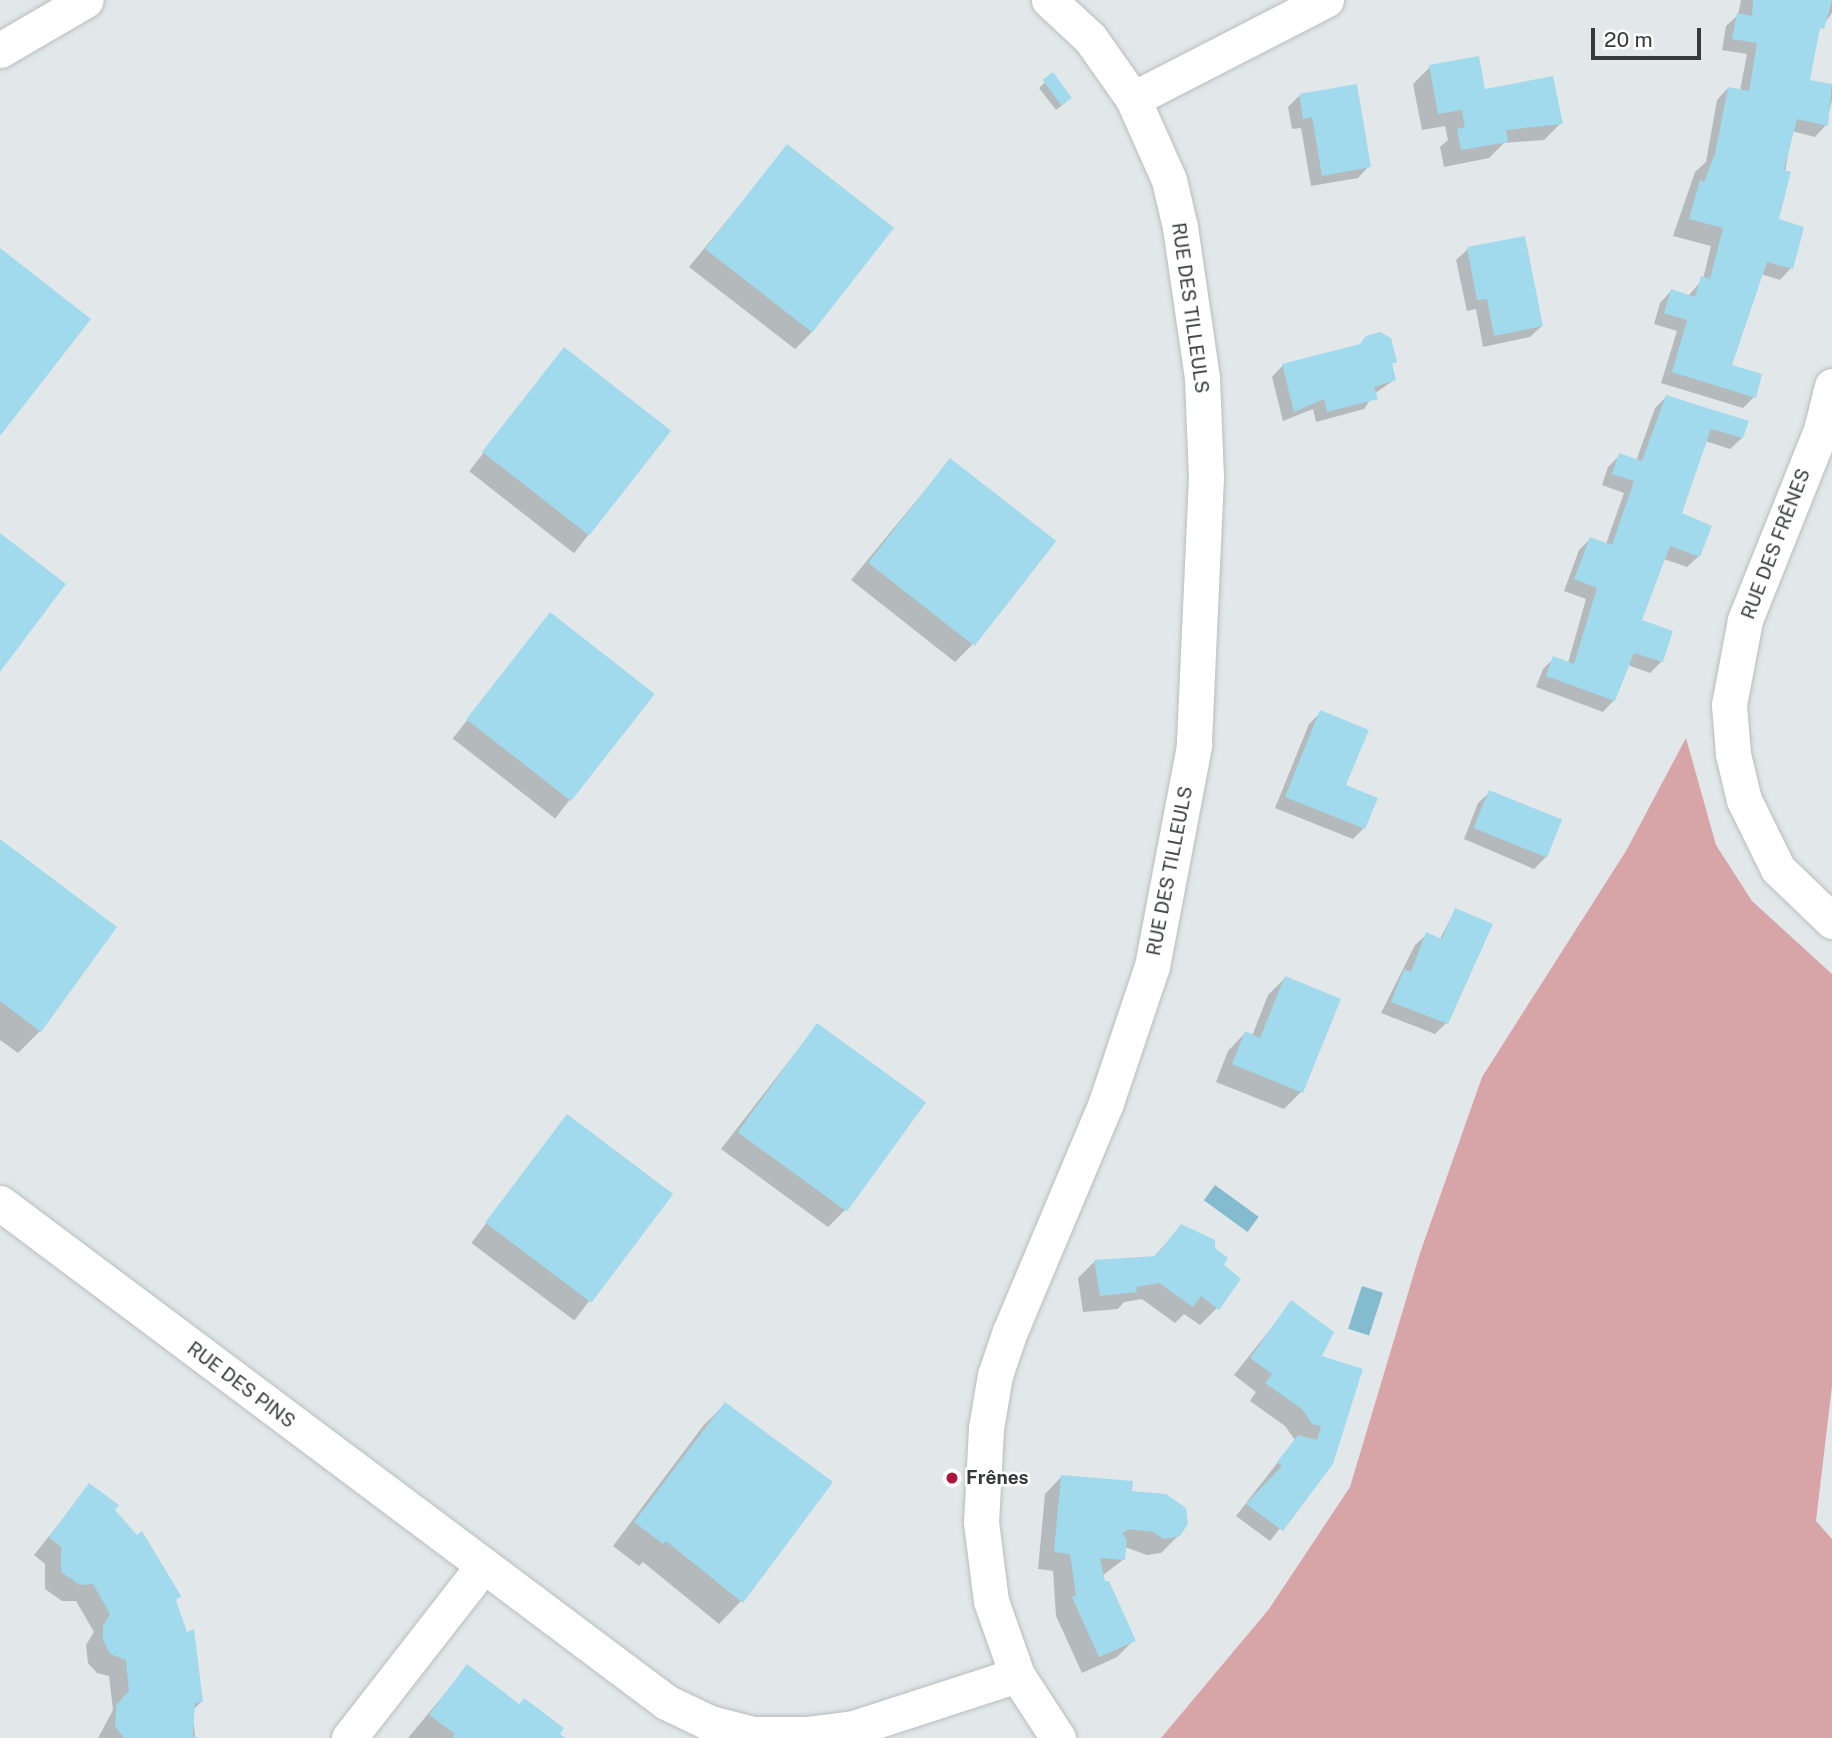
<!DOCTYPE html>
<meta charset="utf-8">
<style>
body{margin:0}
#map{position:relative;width:1832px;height:1738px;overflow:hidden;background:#e2e8ea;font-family:"Public Sans",sans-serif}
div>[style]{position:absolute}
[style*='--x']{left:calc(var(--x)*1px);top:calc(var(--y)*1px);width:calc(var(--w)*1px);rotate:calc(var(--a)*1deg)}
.green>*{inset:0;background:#d7a5a7}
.water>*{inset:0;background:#84bbce;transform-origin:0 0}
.shadow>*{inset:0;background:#0003;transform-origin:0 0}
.building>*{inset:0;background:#a2daed;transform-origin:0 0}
.roads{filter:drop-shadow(0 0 2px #b8bdbf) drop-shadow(0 0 2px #b8bdbf)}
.minor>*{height:35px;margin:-17.5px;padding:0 17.5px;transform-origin:17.5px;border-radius:17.5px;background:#fff}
.dots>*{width:19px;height:19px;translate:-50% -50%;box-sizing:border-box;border:4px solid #fff;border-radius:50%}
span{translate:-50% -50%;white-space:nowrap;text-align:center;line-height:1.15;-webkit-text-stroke:5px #fff;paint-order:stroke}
.street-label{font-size:19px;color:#37393a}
.poi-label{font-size:19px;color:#37393a;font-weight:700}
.left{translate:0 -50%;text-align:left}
.scale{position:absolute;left:1591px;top:28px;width:110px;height:32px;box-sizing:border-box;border:4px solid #37393a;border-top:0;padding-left:9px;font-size:21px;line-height:24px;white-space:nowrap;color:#37393a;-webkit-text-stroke:5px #fff;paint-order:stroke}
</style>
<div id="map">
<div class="green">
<i style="clip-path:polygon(1686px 738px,1716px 845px,1752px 901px,1832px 974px,1832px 1386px,1816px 1521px,1832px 1539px,1832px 1738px,1161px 1738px,1269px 1609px,1350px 1487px,1420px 1253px,1482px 1077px,1626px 851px)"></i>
</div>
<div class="water">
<i style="left:1215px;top:1185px;width:54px;height:19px;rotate:36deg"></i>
<i style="left:1362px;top:1286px;width:22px;height:45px;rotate:18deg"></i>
</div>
<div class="shadow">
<i style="clip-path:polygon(1741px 0,1832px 0,1832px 13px,1817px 33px,1808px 81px,1832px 86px,1832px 100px,1826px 125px,1815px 137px,1792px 131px,1777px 221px,1791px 268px,1780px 280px,1761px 274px,1730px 367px,1754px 397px,1743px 408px,1661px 383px,1677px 331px,1654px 324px,1660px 303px,1671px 291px,1688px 296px,1703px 279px,1711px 246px,1673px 236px,1695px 172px,1706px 162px,1717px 100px,1728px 88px,1740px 91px,1747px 54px,1722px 50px,1726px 26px,1738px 15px)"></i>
<i style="clip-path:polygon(1430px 67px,1484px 91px,1561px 123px,1544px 140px,1504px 143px,1489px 158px,1444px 167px,1440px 147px,1448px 140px,1445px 126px,1422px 130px,1413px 84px)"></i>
<i style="clip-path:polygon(1053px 75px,1065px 103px,1056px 110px,1039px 88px)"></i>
<i style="clip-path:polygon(1299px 96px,1369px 166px,1358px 178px,1311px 186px,1301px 128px,1292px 129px,1288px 107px)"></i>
<i style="clip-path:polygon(787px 147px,812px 332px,795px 349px,689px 267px)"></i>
<i style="clip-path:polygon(1468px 249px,1542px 326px,1530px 337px,1483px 347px,1476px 309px,1467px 311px,1456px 260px)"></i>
<i style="clip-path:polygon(1389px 339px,1394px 380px,1374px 394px,1364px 409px,1316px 422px,1313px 409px,1283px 421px,1272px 377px,1283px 365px)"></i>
<i style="left:564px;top:350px;width:133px;height:154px;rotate:38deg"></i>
<i style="clip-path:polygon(1666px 397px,1742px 438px,1730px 449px,1705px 441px,1680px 514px,1699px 556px,1687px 567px,1664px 559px,1640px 621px,1671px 632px,1661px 662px,1650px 673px,1628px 665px,1614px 700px,1603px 712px,1536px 687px,1543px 669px,1554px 658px,1568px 663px,1586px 599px,1564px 591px,1579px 550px,1590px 539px,1606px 544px,1624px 493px,1602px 485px,1608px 467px,1620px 455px,1636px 461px,1655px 408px)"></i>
<i style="clip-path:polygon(950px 460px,972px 645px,955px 662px,851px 580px)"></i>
<i style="left:550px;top:614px;width:130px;height:158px;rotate:38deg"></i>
<i style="clip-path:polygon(1321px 712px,1344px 786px,1364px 828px,1353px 839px,1275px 808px,1309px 724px)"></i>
<i style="clip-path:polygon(1490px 792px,1546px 857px,1534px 869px,1464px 839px,1478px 803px)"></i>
<i style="clip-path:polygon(0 842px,40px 1031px,18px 1053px,0 1040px)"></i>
<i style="clip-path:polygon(1455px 910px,1446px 1023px,1435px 1034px,1381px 1013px,1415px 945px,1427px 934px,1440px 939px)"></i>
<i style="clip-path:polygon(1285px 978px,1301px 1092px,1284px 1109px,1216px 1082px,1228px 1051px,1245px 1033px,1252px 1036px,1268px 995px)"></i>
<i style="clip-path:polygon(817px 1025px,845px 1210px,828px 1227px,721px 1149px)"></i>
<i style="left:567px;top:1116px;width:129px;height:159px;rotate:37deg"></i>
<i style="clip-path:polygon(1181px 1226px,1213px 1249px,1222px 1266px,1217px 1308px,1200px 1325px,1184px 1314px,1175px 1323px,1142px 1299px,1124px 1302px,1118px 1309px,1083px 1312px,1078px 1278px,1095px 1261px,1153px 1258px)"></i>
<i style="clip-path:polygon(1291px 1303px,1319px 1357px,1331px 1463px,1270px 1541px,1236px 1516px,1295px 1440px,1285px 1426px,1250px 1401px,1256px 1392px,1234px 1375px)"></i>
<i style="clip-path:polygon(725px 1404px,741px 1601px,719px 1624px,643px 1562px,639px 1566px,613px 1546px,703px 1426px)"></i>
<i style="clip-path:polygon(1062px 1476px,1130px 1492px,1179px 1535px,1161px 1553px,1147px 1555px,1125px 1547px,1124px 1559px,1102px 1576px,1134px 1640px,1117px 1657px,1082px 1673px,1056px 1616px,1053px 1571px,1038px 1569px,1045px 1494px)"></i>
<i style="clip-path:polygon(90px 1485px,113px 1510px,174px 1601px,201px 1702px,193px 1710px,195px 1738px,98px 1738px,113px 1710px,109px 1676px,97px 1673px,88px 1663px,86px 1645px,94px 1632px,76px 1601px,62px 1601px,45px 1589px,45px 1564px,34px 1555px)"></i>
<i style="clip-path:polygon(467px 1667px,557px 1735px,562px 1738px,408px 1738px)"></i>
</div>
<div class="building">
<i style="clip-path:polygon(1753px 0,1832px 0,1824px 29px,1820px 28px,1810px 80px,1832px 84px,1828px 126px,1797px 119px,1784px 170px,1791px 172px,1779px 219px,1804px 227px,1800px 243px,1793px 269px,1767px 262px,1732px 365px,1762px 374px,1756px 398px,1672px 372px,1687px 320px,1664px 313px,1671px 289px,1695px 297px,1701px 276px,1710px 279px,1723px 228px,1689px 219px,1700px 180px,1704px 182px,1715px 154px,1728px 87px,1749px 91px,1757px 43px,1732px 39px,1737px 13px,1752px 16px)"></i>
<i style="clip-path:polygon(1479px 56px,1485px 89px,1553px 76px,1563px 124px,1506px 130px,1508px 142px,1461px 150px,1457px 129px,1465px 127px,1462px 110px,1438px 114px,1429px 65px)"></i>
<i style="left:1053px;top:72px;width:32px;height:13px;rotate:54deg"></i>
<i style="clip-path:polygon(1357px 84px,1371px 167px,1322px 176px,1312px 117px,1303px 119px,1299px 94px)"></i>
<i style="left:787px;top:144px;width:136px;height:133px;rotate:38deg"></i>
<i style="clip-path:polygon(1525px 236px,1543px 326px,1494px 336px,1487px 299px,1477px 300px,1467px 247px)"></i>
<i style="clip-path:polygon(0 248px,91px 319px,0 436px)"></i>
<i style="clip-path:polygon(1380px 332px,1391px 338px,1397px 362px,1392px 364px,1396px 380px,1374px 387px,1378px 399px,1327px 412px,1324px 399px,1294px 412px,1282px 364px,1360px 344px,1366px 336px)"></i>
<i style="left:564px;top:347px;width:136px;height:133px;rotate:38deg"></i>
<i style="clip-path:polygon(1666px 395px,1749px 421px,1743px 438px,1711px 429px,1682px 513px,1712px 526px,1700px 557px,1670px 546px,1642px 620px,1673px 631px,1663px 662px,1634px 653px,1615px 701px,1546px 676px,1553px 656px,1574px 664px,1597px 588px,1574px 579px,1590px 537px,1612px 545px,1634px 481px,1612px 474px,1619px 453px,1642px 461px)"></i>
<i style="left:950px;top:458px;width:135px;height:133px;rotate:38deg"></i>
<i style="clip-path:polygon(0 533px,66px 584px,0 672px)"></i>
<i style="left:550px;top:612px;width:133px;height:136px;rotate:38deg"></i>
<i style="clip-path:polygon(1320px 710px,1369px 730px,1346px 785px,1378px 798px,1365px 829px,1285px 797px)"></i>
<i style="left:1489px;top:790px;width:79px;height:41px;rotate:22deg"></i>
<i style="clip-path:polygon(0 839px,117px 927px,41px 1032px,0 1001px)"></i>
<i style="clip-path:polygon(1455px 908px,1493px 924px,1448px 1024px,1391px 1002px,1404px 969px,1411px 972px,1426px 932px,1442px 939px)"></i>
<i style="clip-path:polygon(1285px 976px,1341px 999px,1303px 1093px,1232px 1064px,1245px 1031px,1260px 1038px)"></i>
<i style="left:817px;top:1023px;width:135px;height:135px;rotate:36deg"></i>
<i style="left:567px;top:1114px;width:133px;height:136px;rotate:37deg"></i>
<i style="clip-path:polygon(1181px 1224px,1215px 1240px,1215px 1248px,1228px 1258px,1224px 1265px,1241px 1279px,1219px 1310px,1201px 1296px,1193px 1307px,1159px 1283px,1136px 1287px,1137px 1292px,1100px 1296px,1094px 1260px,1156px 1256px)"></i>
<i style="clip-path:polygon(1291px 1300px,1334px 1332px,1322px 1356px,1363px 1369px,1333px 1464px,1283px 1531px,1246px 1504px,1282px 1466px,1277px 1462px,1298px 1435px,1317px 1440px,1321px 1426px,1312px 1424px,1302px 1409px,1265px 1383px,1272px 1374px,1250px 1358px)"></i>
<i style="clip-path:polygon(725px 1402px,833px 1482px,743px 1603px,666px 1541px,663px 1544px,634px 1522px)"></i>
<i style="clip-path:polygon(1061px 1475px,1133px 1481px,1132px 1491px,1166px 1494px,1186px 1508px,1188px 1524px,1180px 1536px,1164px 1539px,1153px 1532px,1129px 1529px,1122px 1533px,1127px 1540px,1125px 1560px,1100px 1558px,1105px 1581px,1109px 1581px,1136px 1641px,1099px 1657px,1072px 1597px,1076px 1595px,1070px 1554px,1054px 1552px)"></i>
<i style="clip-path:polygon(89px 1483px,119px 1505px,115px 1510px,137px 1535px,142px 1531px,181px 1596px,176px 1600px,187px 1632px,194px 1629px,203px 1702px,195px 1703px,193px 1736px,199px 1738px,124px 1738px,115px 1726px,116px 1705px,129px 1691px,126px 1660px,110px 1654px,103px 1640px,103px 1626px,110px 1614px,93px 1584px,80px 1585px,61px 1572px,61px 1547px,49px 1537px)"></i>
<i style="clip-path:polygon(467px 1664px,519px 1704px,524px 1698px,564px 1728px,560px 1734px,565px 1738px,452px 1738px,455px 1734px,429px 1715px)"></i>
</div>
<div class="roads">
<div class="minor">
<i style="--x:1049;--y:0;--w:56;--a:42.8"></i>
<i style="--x:1090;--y:38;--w:75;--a:54.8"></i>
<i style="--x:1133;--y:99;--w:89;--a:66"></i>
<i style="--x:1169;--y:180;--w:48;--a:76.8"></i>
<i style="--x:1180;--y:227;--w:153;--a:81.7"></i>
<i style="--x:1202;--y:378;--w:99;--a:87.7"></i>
<i style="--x:1206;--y:477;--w:269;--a:92.6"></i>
<i style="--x:1194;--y:746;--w:224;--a:100.8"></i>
<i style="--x:1152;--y:966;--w:145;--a:108.6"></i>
<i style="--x:1106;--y:1103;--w:247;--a:112.8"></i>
<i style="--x:1010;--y:1331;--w:46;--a:108.8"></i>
<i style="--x:995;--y:1375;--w:54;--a:99.6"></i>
<i style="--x:986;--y:1428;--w:94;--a:93"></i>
<i style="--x:981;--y:1522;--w:80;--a:82.8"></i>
<i style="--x:991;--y:1601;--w:78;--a:70.6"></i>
<i style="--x:1017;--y:1675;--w:75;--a:56.9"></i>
<i style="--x:0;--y:50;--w:99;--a:-30.2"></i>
<i style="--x:1133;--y:99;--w:217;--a:-27.2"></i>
<i style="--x:1832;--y:386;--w:45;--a:104"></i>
<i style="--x:1821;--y:430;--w:205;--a:111.8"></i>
<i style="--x:1745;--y:620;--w:86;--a:100.7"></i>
<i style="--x:1729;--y:705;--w:49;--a:85.3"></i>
<i style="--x:1733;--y:754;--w:47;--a:76.6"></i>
<i style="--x:1744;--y:800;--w:77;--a:63.8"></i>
<i style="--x:1778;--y:869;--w:75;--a:43.9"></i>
<i style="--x:0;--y:1203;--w:832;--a:36.84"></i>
<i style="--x:666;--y:1702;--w:49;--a:25.5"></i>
<i style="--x:710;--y:1723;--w:44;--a:14.3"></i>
<i style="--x:753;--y:1734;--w:53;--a:0"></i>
<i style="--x:806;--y:1734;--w:48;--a:-7.1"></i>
<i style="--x:854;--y:1728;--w:171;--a:-18"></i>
<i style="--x:349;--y:1738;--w:217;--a:-52.1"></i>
</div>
</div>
<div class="dots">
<i style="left:952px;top:1478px;background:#ab153a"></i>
</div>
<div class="street-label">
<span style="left:1190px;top:308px;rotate:82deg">RUE DES TILLEULS</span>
<span style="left:1776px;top:544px;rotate:-69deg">RUE DES FRÊNES</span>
<span style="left:1170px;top:871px;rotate:-79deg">RUE DES TILLEULS</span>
<span style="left:241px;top:1385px;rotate:37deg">RUE DES PINS</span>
</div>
<div class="poi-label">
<span class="left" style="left:966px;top:1478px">Frênes</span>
</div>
<div class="scale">20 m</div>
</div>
